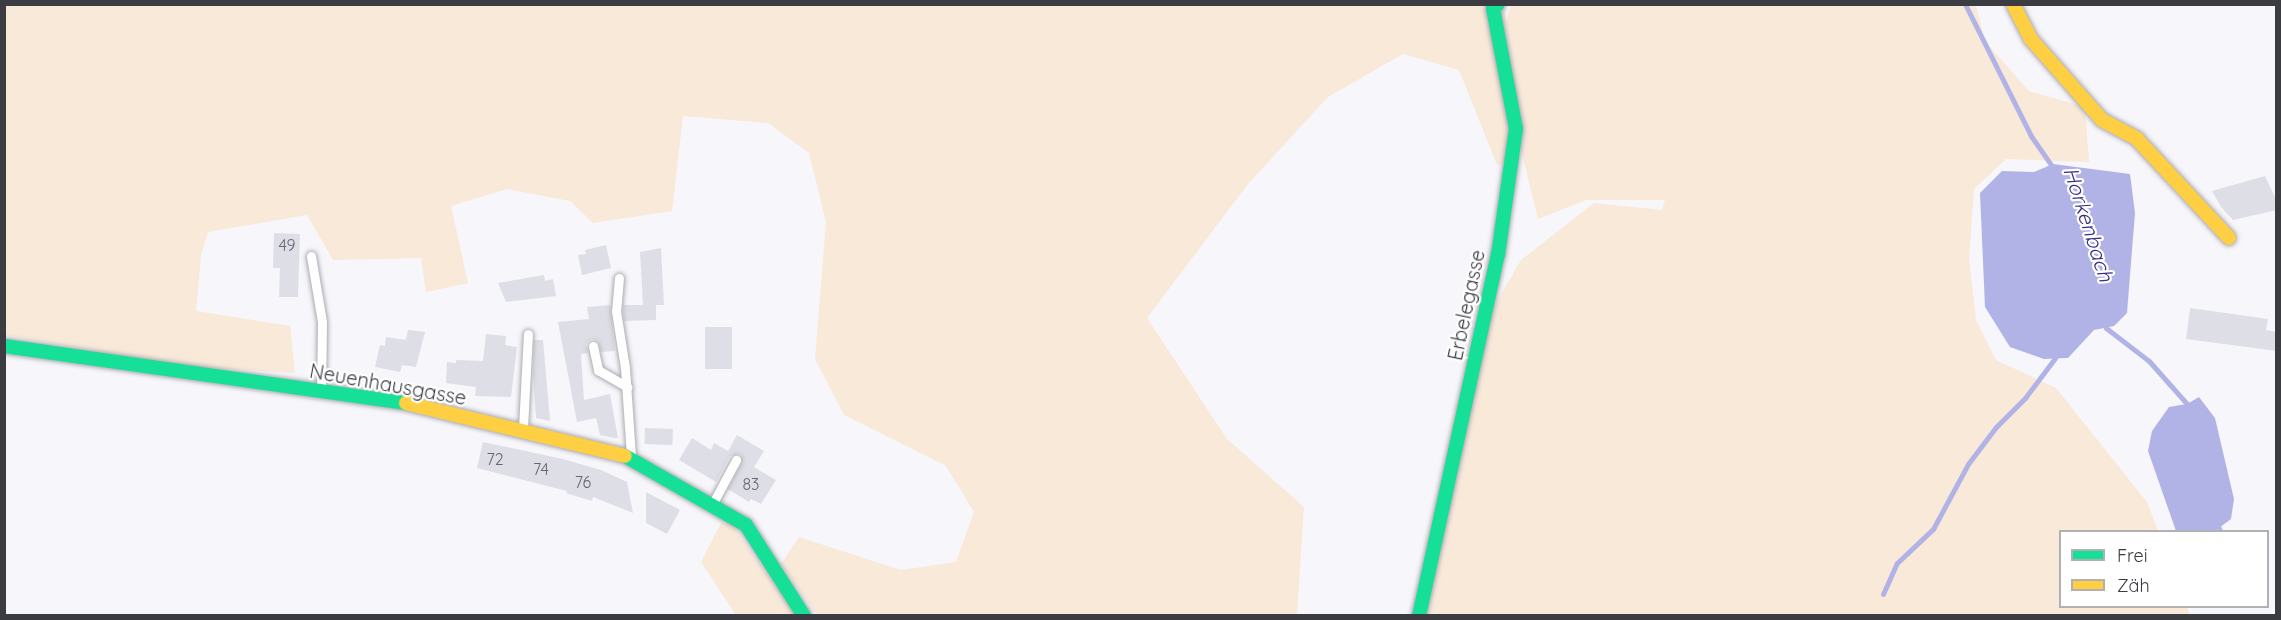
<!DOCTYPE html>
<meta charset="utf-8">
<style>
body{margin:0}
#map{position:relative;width:2281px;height:620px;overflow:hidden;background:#f6f6fb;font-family:Quicksand,sans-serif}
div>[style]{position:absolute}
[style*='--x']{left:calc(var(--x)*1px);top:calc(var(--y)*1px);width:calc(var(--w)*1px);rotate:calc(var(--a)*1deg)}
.green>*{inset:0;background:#f9e9d9}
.water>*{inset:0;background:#b1b3e7}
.stream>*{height:5px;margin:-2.5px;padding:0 2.5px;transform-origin:2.5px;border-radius:2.5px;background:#b1b3e7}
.building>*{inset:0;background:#dedee6;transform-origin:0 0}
.roads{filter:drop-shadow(0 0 2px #ababb0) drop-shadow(0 0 2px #ababb0)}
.lane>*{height:9px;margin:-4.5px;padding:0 4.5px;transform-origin:4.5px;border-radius:4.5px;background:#fefefe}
.fast>*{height:14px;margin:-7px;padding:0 7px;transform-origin:7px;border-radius:7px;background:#16e098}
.slow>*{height:14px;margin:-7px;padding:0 7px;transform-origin:7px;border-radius:7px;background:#ffcf43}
span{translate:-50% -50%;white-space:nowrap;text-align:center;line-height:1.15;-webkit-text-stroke:4.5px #fff;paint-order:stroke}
.number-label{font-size:16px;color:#66676e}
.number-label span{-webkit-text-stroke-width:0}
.street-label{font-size:20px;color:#3b3c42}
.water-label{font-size:21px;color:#382f84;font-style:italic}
.frame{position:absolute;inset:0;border:6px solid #3b3c42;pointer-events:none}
.legend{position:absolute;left:2059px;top:530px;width:210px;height:78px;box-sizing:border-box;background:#fff;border:2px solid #b1b1b3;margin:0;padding:8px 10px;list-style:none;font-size:18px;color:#3b3c42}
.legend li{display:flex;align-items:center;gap:12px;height:30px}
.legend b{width:30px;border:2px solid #b1b1b3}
</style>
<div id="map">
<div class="green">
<i style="clip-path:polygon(5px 5px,1505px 5px,1510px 162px,1497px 165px,1459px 70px,1403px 54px,1328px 97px,1248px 184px,1147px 318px,1227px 439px,1304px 507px,1297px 615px,817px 615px,781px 564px,799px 537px,901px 570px,956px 562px,974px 512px,946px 466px,844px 415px,815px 359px,826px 222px,809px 153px,768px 123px,683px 116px,672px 211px,593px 223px,570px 201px,507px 189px,451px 206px,468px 283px,426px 292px,421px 258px,333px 260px,307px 215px,208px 232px,201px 256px,196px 311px,290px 326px,295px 373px,181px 366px,5px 335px)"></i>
<i style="clip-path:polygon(1511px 5px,1976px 5px,1985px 41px,2029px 91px,2085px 107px,2089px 162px,2006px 159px,1974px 189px,1969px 258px,1976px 320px,1996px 360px,2056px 388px,2147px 502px,2158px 531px,2060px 532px,2060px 606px,2187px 607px,2190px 615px,1425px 616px,1493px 308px,1521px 260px,1594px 203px,1662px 210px,1665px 200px,1586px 200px,1538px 219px,1521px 150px,1504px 27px)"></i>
<i style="clip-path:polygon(721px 523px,732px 524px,796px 615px,736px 615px,701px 562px)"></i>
</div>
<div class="water">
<i style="clip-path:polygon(2053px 164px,2130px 174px,2135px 213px,2127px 313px,2114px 326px,2094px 330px,2068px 358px,2044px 359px,2010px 347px,1985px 307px,1980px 193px,2002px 171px,2034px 172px)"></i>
<i style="clip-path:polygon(2199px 397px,2215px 418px,2234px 499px,2231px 519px,2215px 531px,2176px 531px,2148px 451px,2152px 431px,2169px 407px,2187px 404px)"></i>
</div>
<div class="stream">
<i style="--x:1965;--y:4;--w:148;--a:63.4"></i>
<i style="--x:2031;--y:136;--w:40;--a:55.1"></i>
<i style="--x:2104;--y:323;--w:5;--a:68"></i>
<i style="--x:2106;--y:328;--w:54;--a:37.5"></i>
<i style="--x:2149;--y:361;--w:57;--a:48.5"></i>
<i style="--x:2219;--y:528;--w:4;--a:76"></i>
<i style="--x:1883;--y:594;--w:34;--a:-66"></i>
<i style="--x:1897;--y:563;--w:50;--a:-43.4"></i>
<i style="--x:1933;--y:529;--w:74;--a:-61.7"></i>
<i style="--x:1968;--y:464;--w:46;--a:-52.9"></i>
<i style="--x:1996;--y:427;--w:41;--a:-45"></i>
<i style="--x:2025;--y:398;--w:50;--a:-53.1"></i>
</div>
<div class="building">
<i style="clip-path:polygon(2265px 176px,2277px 202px,2277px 210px,2233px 220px,2221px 207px,2212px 191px)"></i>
<i style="clip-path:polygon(274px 233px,300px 234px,298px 297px,279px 297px,280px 268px,273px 268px)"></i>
<i style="clip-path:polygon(606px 245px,611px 268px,582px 275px,578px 255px,586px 254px,585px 250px)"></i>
<i style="clip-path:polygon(661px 248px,664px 305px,656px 305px,656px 320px,624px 321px,623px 305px,643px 305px,640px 252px)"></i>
<i style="clip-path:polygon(544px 275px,545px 281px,553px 279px,556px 296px,506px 302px,498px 283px)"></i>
<i style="clip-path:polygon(610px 305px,615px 351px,601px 352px,598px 342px,592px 339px,586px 344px,588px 353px,581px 354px,584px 400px,610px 394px,618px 438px,615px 438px,600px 435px,596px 418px,577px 422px,558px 322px,589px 319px,587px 307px)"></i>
<i style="clip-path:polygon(2190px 308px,2268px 319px,2266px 330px,2277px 332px,2277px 351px,2186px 339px)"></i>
<i style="left:705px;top:327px;width:27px;height:42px"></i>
<i style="clip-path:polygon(408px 330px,425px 332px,416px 367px,402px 365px,400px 372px,375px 367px,380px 345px,385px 346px,386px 337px,406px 340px)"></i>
<i style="clip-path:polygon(486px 334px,506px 336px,505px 345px,517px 347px,511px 397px,475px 396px,476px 387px,446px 383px,447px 362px,456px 363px,456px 360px,483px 361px)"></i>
<i style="clip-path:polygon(534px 340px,543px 340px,550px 421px,536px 418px,533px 375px)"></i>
<i style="left:645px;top:428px;width:28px;height:16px;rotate:2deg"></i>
<i style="clip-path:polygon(737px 435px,764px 451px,754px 467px,776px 480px,761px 504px,751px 499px,749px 502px,728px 489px,742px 463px,740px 454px,730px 456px,716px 482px,679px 460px,692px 438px,711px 450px,714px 443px,728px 451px)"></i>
<i style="clip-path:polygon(483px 442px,563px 459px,601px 470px,627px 482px,633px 513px,593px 497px,592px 501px,566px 493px,567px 491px,477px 468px)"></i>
<i style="clip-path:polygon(646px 492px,680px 510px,667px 534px,646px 523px)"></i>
</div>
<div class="roads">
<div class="lane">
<i style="--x:311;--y:256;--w:67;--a:80.5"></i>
<i style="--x:322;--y:322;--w:68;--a:90.8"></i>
<i style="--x:619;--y:278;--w:33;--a:95"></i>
<i style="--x:616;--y:311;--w:58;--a:81"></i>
<i style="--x:625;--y:368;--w:87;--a:86.1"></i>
<i style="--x:593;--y:346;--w:25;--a:78"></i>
<i style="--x:598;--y:370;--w:34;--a:30"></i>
<i style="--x:523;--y:428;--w:94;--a:-87"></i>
<i style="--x:713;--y:503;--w:49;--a:-61.9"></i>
</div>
<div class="fast">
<i style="--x:4;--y:346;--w:406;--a:8.1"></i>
<i style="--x:625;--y:456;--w:139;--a:29.7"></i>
<i style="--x:746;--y:525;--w:108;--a:57.5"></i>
<i style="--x:1419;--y:616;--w:370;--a:-77.7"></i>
<i style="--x:1498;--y:255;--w:127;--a:-81.9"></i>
<i style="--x:1516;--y:129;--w:123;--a:-100.8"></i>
<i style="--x:1493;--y:8;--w:6;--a:-39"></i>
</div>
<div class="slow">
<i style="--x:2013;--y:4;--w:38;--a:63"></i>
<i style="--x:2030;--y:38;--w:109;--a:48.7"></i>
<i style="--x:2102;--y:120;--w:40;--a:28"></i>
<i style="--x:2137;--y:139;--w:135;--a:47.1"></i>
<i style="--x:406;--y:403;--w:225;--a:13.6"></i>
</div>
</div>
<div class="number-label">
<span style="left:287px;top:245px">49</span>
<span style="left:495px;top:459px">72</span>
<span style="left:541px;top:469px">74</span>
<span style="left:583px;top:482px">76</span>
<span style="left:751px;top:484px">83</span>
</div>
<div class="street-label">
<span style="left:1466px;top:305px;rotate:-78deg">Erbelegasse</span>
<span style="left:388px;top:384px;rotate:10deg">Neuenhausgasse</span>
</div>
<div class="water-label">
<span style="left:2089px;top:224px;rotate:72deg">Horkenbach</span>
</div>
<div class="frame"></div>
<ul class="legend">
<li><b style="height:8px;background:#16e098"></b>Frei</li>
<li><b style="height:8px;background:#ffcf43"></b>Zäh</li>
</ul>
</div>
